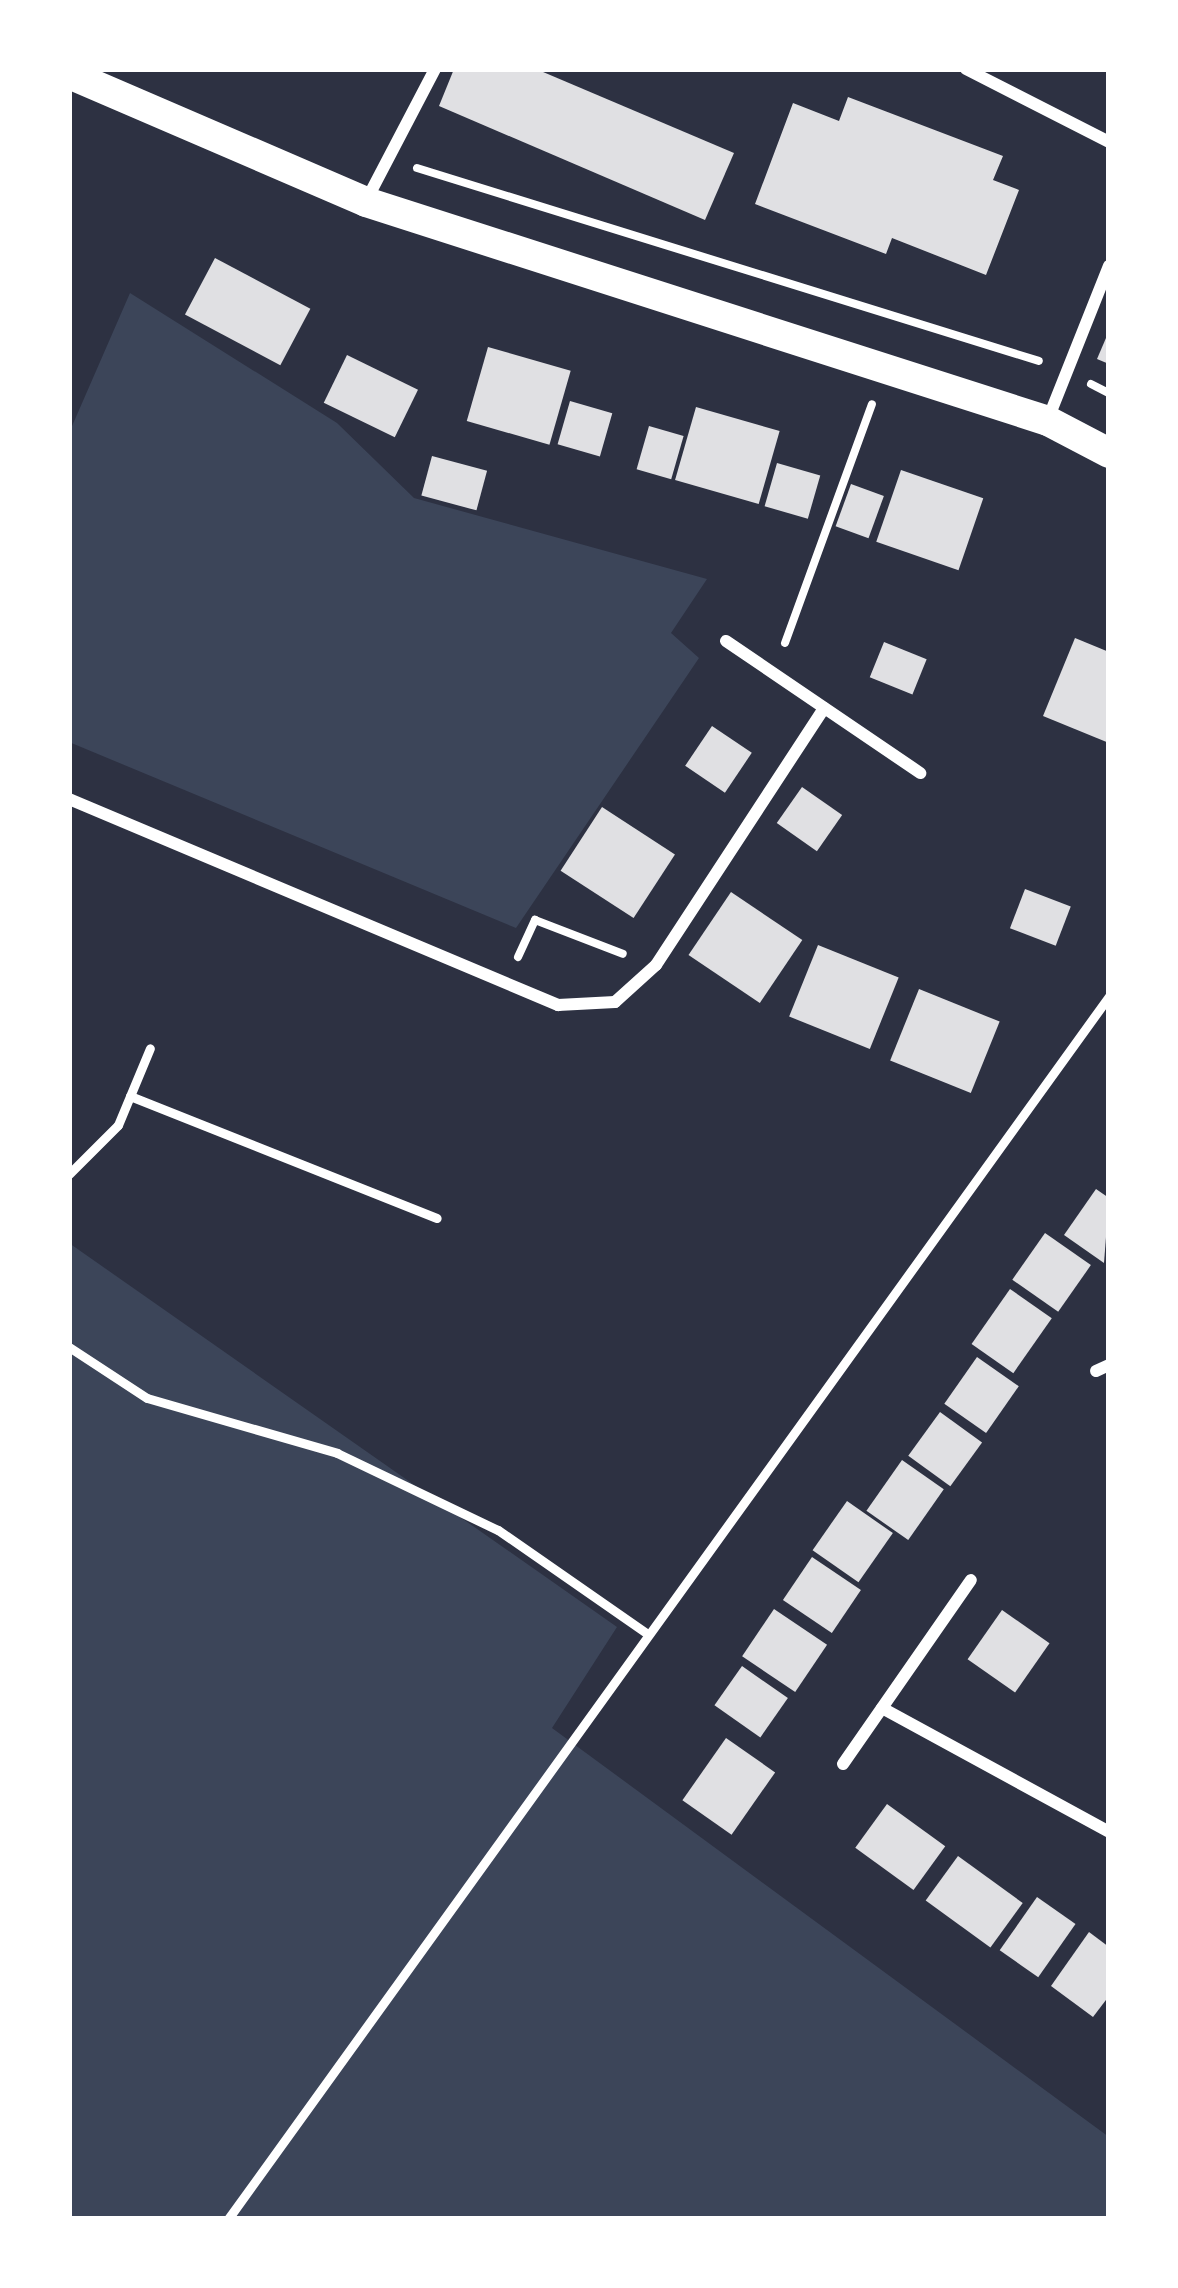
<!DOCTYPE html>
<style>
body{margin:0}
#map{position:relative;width:1178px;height:2288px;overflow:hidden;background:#2d3142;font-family:"Fira Sans Condensed",sans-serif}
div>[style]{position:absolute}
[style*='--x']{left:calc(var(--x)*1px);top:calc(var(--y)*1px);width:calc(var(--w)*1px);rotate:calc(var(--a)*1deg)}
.green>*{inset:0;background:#3c4559}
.building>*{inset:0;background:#e0e0e3;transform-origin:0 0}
.path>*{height:8px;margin:-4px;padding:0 4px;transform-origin:4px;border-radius:4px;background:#fff}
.service>*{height:9px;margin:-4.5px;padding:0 4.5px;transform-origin:4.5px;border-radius:4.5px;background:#fff}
.minor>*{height:12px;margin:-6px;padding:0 6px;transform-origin:6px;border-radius:6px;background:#fff}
.primary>*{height:30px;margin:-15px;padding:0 15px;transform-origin:15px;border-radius:15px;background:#fff}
span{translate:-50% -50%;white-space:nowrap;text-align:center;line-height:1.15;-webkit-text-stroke:9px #fff;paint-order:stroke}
.frame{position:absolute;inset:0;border:72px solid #fff;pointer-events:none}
</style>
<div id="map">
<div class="green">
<i style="clip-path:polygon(130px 293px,337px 423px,414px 498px,707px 579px,671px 633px,699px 658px,516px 928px,69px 742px,69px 433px)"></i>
<i style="clip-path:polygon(69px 1243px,617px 1627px,552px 1728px,1109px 2137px,1109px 2219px,69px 2219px)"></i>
</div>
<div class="building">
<i style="clip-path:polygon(454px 69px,536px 69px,734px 153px,705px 220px,439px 106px)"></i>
<i style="clip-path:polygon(848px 97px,1003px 156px,993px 180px,1019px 190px,986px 275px,892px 238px,886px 254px,755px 204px,793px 103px,839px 121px)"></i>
<i style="left:215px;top:258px;width:108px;height:64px;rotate:28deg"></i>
<i style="clip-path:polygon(1109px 331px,1109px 364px,1097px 359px)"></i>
<i style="left:488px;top:347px;width:86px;height:77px;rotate:16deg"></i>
<i style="left:347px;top:355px;width:79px;height:53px;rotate:26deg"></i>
<i style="left:570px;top:401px;width:44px;height:45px;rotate:16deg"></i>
<i style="left:696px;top:407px;width:87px;height:76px;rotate:16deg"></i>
<i style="left:649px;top:426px;width:36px;height:45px;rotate:16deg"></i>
<i style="left:432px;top:456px;width:57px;height:41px;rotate:15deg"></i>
<i style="left:777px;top:463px;width:45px;height:45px;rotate:16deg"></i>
<i style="left:901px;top:470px;width:87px;height:76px;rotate:19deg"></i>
<i style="left:851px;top:484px;width:35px;height:45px;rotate:20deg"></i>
<i style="clip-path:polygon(1075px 638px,1109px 652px,1109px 743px,1043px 716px)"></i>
<i style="left:884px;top:642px;width:46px;height:38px;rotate:22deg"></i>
<i style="left:712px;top:726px;width:48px;height:48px;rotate:34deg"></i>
<i style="left:802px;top:787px;width:49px;height:44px;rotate:35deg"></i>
<i style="left:602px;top:807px;width:87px;height:76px;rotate:33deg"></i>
<i style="left:1025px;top:889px;width:49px;height:42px;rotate:21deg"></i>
<i style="left:731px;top:892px;width:86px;height:76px;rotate:34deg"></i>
<i style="left:818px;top:945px;width:87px;height:77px;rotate:22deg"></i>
<i style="left:919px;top:989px;width:87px;height:77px;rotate:22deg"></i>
<i style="clip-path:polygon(1096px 1189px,1109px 1198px,1104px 1263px,1064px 1235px)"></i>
<i style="left:1045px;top:1233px;width:56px;height:57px;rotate:35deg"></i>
<i style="left:1010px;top:1289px;width:51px;height:67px;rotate:35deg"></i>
<i style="left:977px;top:1357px;width:51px;height:57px;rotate:35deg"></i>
<i style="left:940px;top:1412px;width:52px;height:54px;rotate:36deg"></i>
<i style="left:902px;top:1460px;width:51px;height:62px;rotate:35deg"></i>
<i style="left:847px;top:1501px;width:56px;height:60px;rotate:35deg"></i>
<i style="left:812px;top:1557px;width:59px;height:52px;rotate:34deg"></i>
<i style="left:774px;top:1609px;width:64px;height:57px;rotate:34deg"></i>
<i style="left:1002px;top:1610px;width:58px;height:60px;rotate:35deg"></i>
<i style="left:742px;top:1666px;width:56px;height:48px;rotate:35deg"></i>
<i style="left:726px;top:1738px;width:60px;height:76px;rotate:35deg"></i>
<i style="left:887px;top:1804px;width:72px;height:54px;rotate:36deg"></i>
<i style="left:958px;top:1856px;width:80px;height:55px;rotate:36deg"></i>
<i style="left:1037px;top:1897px;width:47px;height:65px;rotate:35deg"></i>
<i style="clip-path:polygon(1089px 1932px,1109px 1947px,1109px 1996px,1093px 2017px,1051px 1986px)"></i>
</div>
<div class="path">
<i style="--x:417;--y:168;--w:651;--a:17.24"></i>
<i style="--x:1091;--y:384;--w:20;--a:27"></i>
<i style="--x:785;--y:643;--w:254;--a:-70"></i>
<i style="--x:518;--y:957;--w:41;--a:-65.3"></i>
<i style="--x:535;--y:920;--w:94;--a:21.1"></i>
</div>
<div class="service">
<i style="--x:130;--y:1096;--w:330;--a:21.7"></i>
<i style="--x:69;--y:1174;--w:69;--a:-45"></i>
<i style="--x:118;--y:1125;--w:83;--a:-67.4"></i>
<i style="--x:69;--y:1347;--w:93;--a:33.2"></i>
<i style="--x:147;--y:1398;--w:198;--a:16.1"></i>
<i style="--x:337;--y:1453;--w:178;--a:25.6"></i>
<i style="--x:498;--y:1530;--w:179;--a:34.8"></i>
<i style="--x:228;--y:2219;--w:1507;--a:-54.23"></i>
</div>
<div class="minor">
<i style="--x:966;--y:69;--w:161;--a:27"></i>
<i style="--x:366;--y:201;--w:149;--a:-62.4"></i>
<i style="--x:1048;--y:419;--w:165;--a:-68.3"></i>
<i style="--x:726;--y:641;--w:235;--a:34.2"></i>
<i style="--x:69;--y:799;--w:531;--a:22.84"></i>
<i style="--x:558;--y:1005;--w:57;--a:-3"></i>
<i style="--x:615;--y:1002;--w:55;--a:-42.1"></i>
<i style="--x:656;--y:965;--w:307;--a:-56.8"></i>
<i style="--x:1096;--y:1371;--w:14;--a:-25"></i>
<i style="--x:882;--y:1708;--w:259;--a:28.6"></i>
<i style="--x:843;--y:1764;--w:224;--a:-55.2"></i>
</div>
<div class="primary">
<i style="--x:69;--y:74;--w:323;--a:23.3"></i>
<i style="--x:366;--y:202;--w:716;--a:17.8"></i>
<i style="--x:1048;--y:421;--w:69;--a:27.7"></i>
</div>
<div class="frame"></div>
</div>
